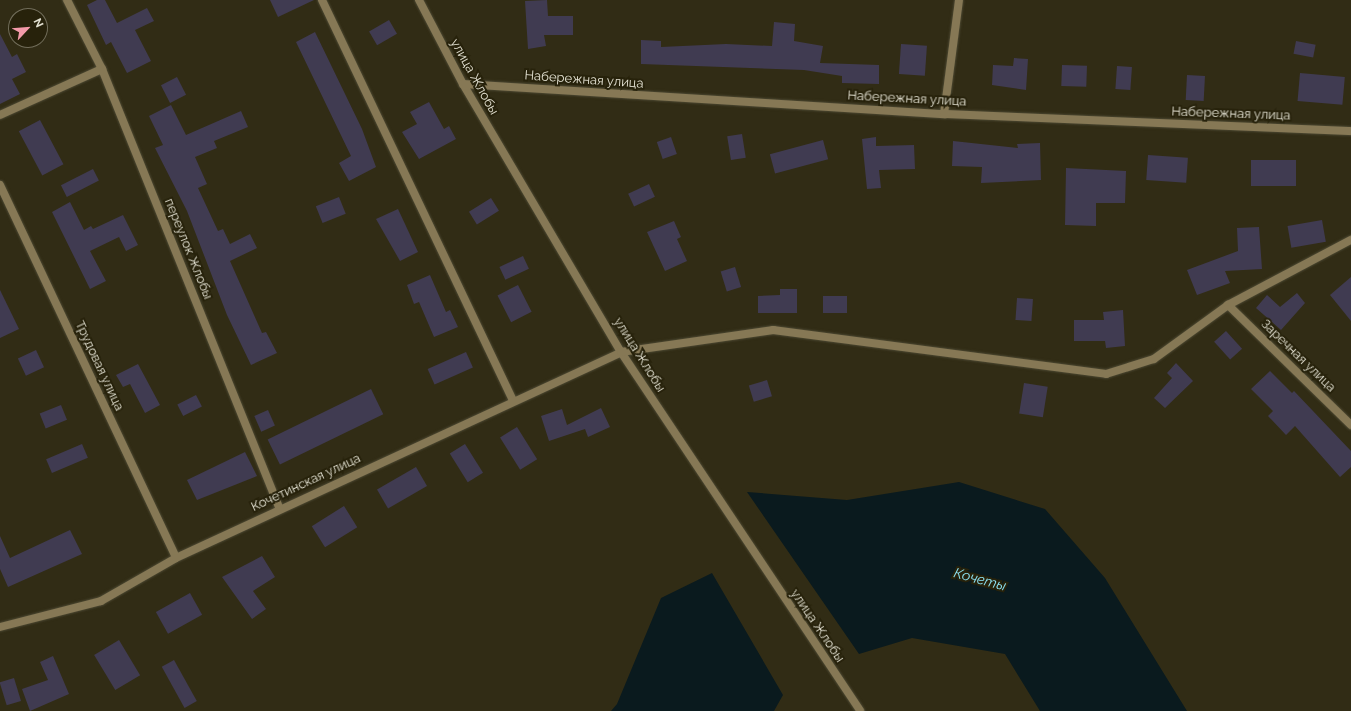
<!DOCTYPE html>
<meta charset="utf-8">
<style>
body{margin:0}
#map{position:relative;width:1351px;height:711px;overflow:hidden;background:#312c15;font-family:Raleway,sans-serif}
div>[style]{position:absolute}
[style*='--x']{left:calc(var(--x)*1px);top:calc(var(--y)*1px);width:calc(var(--w)*1px);rotate:calc(var(--a)*1deg)}
.water>*{inset:0;background:#0a1a1e}
.building>*{inset:0;background:#403b51;transform-origin:0 0}
.roads{filter:drop-shadow(0 0 1px #4d4933) drop-shadow(0 0 1px #4d4933)}
.street>*{height:8px;margin:-4px;padding:0 4px;transform-origin:4px;border-radius:4px;background:#867855}
span{translate:-50% -50%;white-space:nowrap;text-align:center;line-height:1.15;-webkit-text-stroke:4px #27220b;paint-order:stroke}
.street-label{font-size:13px;color:#e3e1d2}
.water-label{font-size:14px;color:#8de4f6;font-style:italic}
.north{position:absolute;left:8px;top:8px;width:40px;height:40px;box-sizing:border-box;background:#27220b;border:1px solid #726e5b;border-radius:50%;rotate:64deg;font-size:11px;font-weight:700;line-height:16px;text-align:center;color:#e3e1d2}
.north::after{content:'';display:block;margin:auto;width:14px;height:18px;background:#f39aa9;clip-path:polygon(50% 0,100% 100%,50% 72%,0 100%)}
</style>
<div id="map">
<div class="water">
<i style="clip-path:polygon(959px 482px,1045px 509px,1105px 578px,1187px 711px,1040px 711px,1005px 654px,912px 638px,859px 654px,747px 492px,847px 500px)"></i>
<i style="clip-path:polygon(712px 573px,783px 695px,774px 711px,611px 711px,617px 704px,661px 598px)"></i>
</div>
<div class="building">
<i style="clip-path:polygon(97px 0,105px 0,117px 23px,147px 8px,154px 21px,135px 30px,151px 61px,127px 73px,111px 42px,106px 45px,87px 5px)"></i>
<i style="clip-path:polygon(270px 0,314px 0,278px 17px)"></i>
<i style="clip-path:polygon(547px 0,548px 16px,573px 16px,573px 35px,544px 35px,546px 46px,528px 49px,525px 1px)"></i>
<i style="left:389px;top:20px;width:16px;height:23px;rotate:60deg"></i>
<i style="clip-path:polygon(774px 22px,795px 24px,794px 41px,823px 46px,820px 63px,879px 65px,879px 84px,842px 83px,842px 76px,804px 70px,641px 64px,641px 40px,661px 41px,661px 47px,726px 44px,772px 46px)"></i>
<i style="clip-path:polygon(315px 32px,362px 129px,376px 167px,349px 181px,339px 163px,351px 156px,296px 42px)"></i>
<i style="clip-path:polygon(0 34px,12px 57px,17px 54px,26px 72px,12px 79px,20px 94px,0 104px)"></i>
<i style="left:1296px;top:41px;width:20px;height:13px;rotate:11deg"></i>
<i style="left:901px;top:44px;width:26px;height:30px;rotate:4deg"></i>
<i style="clip-path:polygon(1014px 58px,1028px 59px,1026px 90px,992px 85px,993px 65px,1013px 66px)"></i>
<i style="left:1062px;top:65px;width:25px;height:21px;rotate:2deg"></i>
<i style="left:1117px;top:66px;width:15px;height:23px;rotate:4deg"></i>
<i style="left:1300px;top:73px;width:45px;height:28px;rotate:5deg"></i>
<i style="left:1187px;top:75px;width:18px;height:25px;rotate:3deg"></i>
<i style="left:177px;top:77px;width:20px;height:18px;rotate:63deg"></i>
<i style="clip-path:polygon(429px 102px,444px 129px,449px 126px,456px 139px,419px 159px,402px 132px,417px 124px,410px 112px)"></i>
<i style="clip-path:polygon(171px 105px,186px 135px,241px 111px,248px 127px,214px 141px,217px 148px,195px 157px,207px 184px,198px 188px,218px 231px,223px 229px,230px 244px,250px 234px,257px 248px,230px 261px,262px 333px,266px 332px,277px 353px,251px 365px,227px 315px,187px 211px,155px 148px,163px 145px,149px 116px)"></i>
<i style="left:40px;top:120px;width:50px;height:24px;rotate:62deg"></i>
<i style="left:742px;top:134px;width:24px;height:15px;rotate:81deg"></i>
<i style="left:671px;top:137px;width:18px;height:15px;rotate:71deg"></i>
<i style="clip-path:polygon(876px 137px,876px 146px,914px 145px,915px 169px,879px 170px,881px 188px,867px 189px,862px 139px)"></i>
<i style="left:823px;top:140px;width:20px;height:55px;rotate:75deg"></i>
<i style="clip-path:polygon(953px 141px,1018px 148px,1017px 144px,1040px 143px,1041px 180px,981px 183px,982px 167px,952px 166px)"></i>
<i style="left:1148px;top:155px;width:40px;height:25px;rotate:4deg"></i>
<i style="left:1251px;top:160px;width:45px;height:26px"></i>
<i style="clip-path:polygon(1066px 168px,1126px 171px,1125px 203px,1096px 203px,1096px 226px,1065px 225px)"></i>
<i style="left:93px;top:169px;width:13px;height:36px;rotate:63deg"></i>
<i style="left:649px;top:184px;width:14px;height:23px;rotate:65deg"></i>
<i style="left:339px;top:197px;width:18px;height:25px;rotate:68deg"></i>
<i style="left:491px;top:198px;width:15px;height:26px;rotate:58deg"></i>
<i style="clip-path:polygon(70px 202px,84px 230px,91px 226px,93px 229px,123px 215px,138px 245px,126px 251px,119px 237px,90px 251px,106px 281px,90px 289px,52px 212px)"></i>
<i style="clip-path:polygon(398px 209px,418px 252px,400px 261px,376px 219px)"></i>
<i style="left:1322px;top:220px;width:22px;height:35px;rotate:80deg"></i>
<i style="clip-path:polygon(674px 221px,681px 237px,677px 239px,687px 261px,665px 271px,647px 232px)"></i>
<i style="clip-path:polygon(1259px 227px,1262px 269px,1225px 271px,1230px 283px,1197px 295px,1187px 270px,1238px 251px,1237px 228px)"></i>
<i style="left:523px;top:256px;width:14px;height:26px;rotate:65deg"></i>
<i style="left:735px;top:267px;width:21px;height:15px;rotate:73deg"></i>
<i style="clip-path:polygon(430px 275px,446px 312px,450px 310px,458px 327px,434px 337px,419px 302px,414px 304px,407px 285px)"></i>
<i style="clip-path:polygon(1351px 277px,1351px 321px,1330px 295px)"></i>
<i style="left:518px;top:285px;width:30px;height:23px;rotate:63deg"></i>
<i style="clip-path:polygon(780px 289px,797px 289px,797px 313px,758px 313px,758px 296px,780px 295px)"></i>
<i style="clip-path:polygon(0 290px,19px 329px,0 338px)"></i>
<i style="clip-path:polygon(1297px 293px,1305px 303px,1281px 330px,1256px 308px,1267px 295px,1280px 307px)"></i>
<i style="left:823px;top:296px;width:24px;height:17px"></i>
<i style="left:1017px;top:298px;width:16px;height:22px;rotate:4deg"></i>
<i style="clip-path:polygon(1123px 310px,1125px 346px,1106px 348px,1105px 341px,1074px 341px,1074px 320px,1104px 320px,1103px 312px)"></i>
<i style="left:1226px;top:331px;width:24px;height:16px;rotate:48deg"></i>
<i style="left:36px;top:350px;width:19px;height:20px;rotate:65deg"></i>
<i style="left:466px;top:352px;width:17px;height:42px;rotate:66deg"></i>
<i style="clip-path:polygon(1176px 363px,1193px 381px,1165px 408px,1154px 398px,1172px 378px,1167px 373px)"></i>
<i style="clip-path:polygon(138px 364px,160px 405px,145px 413px,130px 384px,123px 387px,116px 375px)"></i>
<i style="clip-path:polygon(1270px 371px,1292px 393px,1294px 391px,1351px 451px,1351px 467px,1340px 477px,1295px 426px,1286px 435px,1268px 416px,1273px 411px,1251px 389px)"></i>
<i style="left:767px;top:380px;width:17px;height:19px;rotate:73deg"></i>
<i style="left:1024px;top:383px;width:24px;height:31px;rotate:9deg"></i>
<i style="left:371px;top:389px;width:28px;height:115px;rotate:64deg"></i>
<i style="left:196px;top:395px;width:13px;height:21px;rotate:63deg"></i>
<i style="left:61px;top:405px;width:16px;height:23px;rotate:68deg"></i>
<i style="clip-path:polygon(601px 408px,610px 427px,588px 437px,585px 429px,549px 441px,541px 416px,562px 409px,567px 425px)"></i>
<i style="left:268px;top:410px;width:17px;height:15px;rotate:66deg"></i>
<i style="left:517px;top:427px;width:38px;height:20px;rotate:58deg"></i>
<i style="left:82px;top:444px;width:15px;height:39px;rotate:67deg"></i>
<i style="left:465px;top:444px;width:34px;height:18px;rotate:58deg"></i>
<i style="clip-path:polygon(245px 452px,257px 476px,197px 500px,187px 480px)"></i>
<i style="left:416px;top:467px;width:22px;height:45px;rotate:60deg"></i>
<i style="left:344px;top:506px;width:25px;height:38px;rotate:58deg"></i>
<i style="clip-path:polygon(70px 530px,82px 554px,8px 587px,0 569px,0 536px,10px 558px)"></i>
<i style="clip-path:polygon(262px 556px,275px 577px,253px 591px,266px 609px,252px 619px,222px 577px)"></i>
<i style="left:190px;top:593px;width:25px;height:39px;rotate:61deg"></i>
<i style="left:119px;top:640px;width:41px;height:29px;rotate:59deg"></i>
<i style="clip-path:polygon(53px 656px,69px 694px,30px 711px,22px 689px,48px 680px,40px 662px)"></i>
<i style="left:174px;top:660px;width:47px;height:14px;rotate:61deg"></i>
<i style="left:14px;top:678px;width:24px;height:15px;rotate:73deg"></i>
</div>
<div class="roads">
<div class="street">
<i style="--x:67;--y:0;--w:77;--a:63.1"></i>
<i style="--x:102;--y:69;--w:475;--a:68"></i>
<i style="--x:322;--y:0;--w:442;--a:64.5"></i>
<i style="--x:419;--y:0;--w:95;--a:62.4"></i>
<i style="--x:463;--y:84;--w:311;--a:59.5"></i>
<i style="--x:621;--y:352;--w:431;--a:56.3"></i>
<i style="--x:463;--y:84;--w:482;--a:3.6"></i>
<i style="--x:944;--y:114;--w:407;--a:2.4"></i>
<i style="--x:944;--y:114;--w:115;--a:-82.5"></i>
<i style="--x:0;--y:115;--w:112;--a:-24.3"></i>
<i style="--x:0;--y:185;--w:412;--a:64.7"></i>
<i style="--x:1228;--y:305;--w:172;--a:44.3"></i>
<i style="--x:0;--y:627;--w:104;--a:-14.4"></i>
<i style="--x:101;--y:601;--w:86;--a:-29.8"></i>
<i style="--x:176;--y:558;--w:490;--a:-24.8"></i>
<i style="--x:621;--y:352;--w:154;--a:-8.2"></i>
<i style="--x:773;--y:330;--w:336;--a:7.5"></i>
<i style="--x:1106;--y:374;--w:50;--a:-17.4"></i>
<i style="--x:1154;--y:359;--w:92;--a:-36.1"></i>
<i style="--x:1228;--y:305;--w:139;--a:-27.9"></i>
</div>
</div>
<div class="street-label">
<span style="left:474px;top:77px;rotate:61deg">улица Жлобы</span>
<span style="left:584px;top:80px;rotate:4deg">Набережная улица</span>
<span style="left:907px;top:99px;rotate:3deg">Набережная улица</span>
<span style="left:1231px;top:114px;rotate:2deg">Набережная улица</span>
<span style="left:188px;top:249px;rotate:68deg">переулок Жлобы</span>
<span style="left:639px;top:355px;rotate:58deg">улица Жлобы</span>
<span style="left:1298px;top:356px;rotate:44deg">Заречная улица</span>
<span style="left:99px;top:366px;rotate:65deg">Трудовая улица</span>
<span style="left:306px;top:483px;rotate:-25deg">Кочетинская улица</span>
<span style="left:817px;top:626px;rotate:56deg">улица Жлобы</span>
</div>
<div class="water-label">
<span style="left:980px;top:579px;rotate:15deg">Кочеты</span>
</div>
<div class="north">N</div>
</div>
